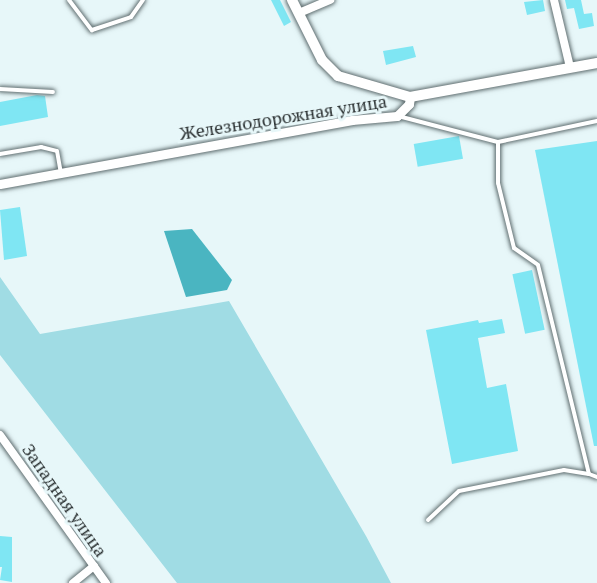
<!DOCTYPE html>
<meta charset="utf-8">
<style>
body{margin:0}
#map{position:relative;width:597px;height:583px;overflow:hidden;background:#e7f7f9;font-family:"PT Serif",serif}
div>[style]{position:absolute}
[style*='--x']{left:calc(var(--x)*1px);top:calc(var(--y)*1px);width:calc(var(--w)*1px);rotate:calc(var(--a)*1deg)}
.green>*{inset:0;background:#a0dce4}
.water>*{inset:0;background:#4ab5c1}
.building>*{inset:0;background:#7fe6f3;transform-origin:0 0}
.roads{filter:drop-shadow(0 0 2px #606e70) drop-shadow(0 0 2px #606e70)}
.service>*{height:4px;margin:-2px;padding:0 2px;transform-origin:2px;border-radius:2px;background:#fff}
.minor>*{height:8px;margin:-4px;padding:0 4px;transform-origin:4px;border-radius:4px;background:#fff}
.tertiary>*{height:9px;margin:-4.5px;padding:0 4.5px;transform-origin:4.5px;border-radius:4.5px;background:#fff}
.secondary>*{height:10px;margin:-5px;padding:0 5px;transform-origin:5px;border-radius:5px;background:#fff}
span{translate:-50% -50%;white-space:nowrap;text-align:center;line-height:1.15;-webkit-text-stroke:6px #e7f7f9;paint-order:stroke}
.street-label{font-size:18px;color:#2a3031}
</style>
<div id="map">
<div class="green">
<i style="clip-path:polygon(0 277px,40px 334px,229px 301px,366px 536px,391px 583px,177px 583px,0 355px)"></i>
</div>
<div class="water">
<i style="clip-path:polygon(192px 229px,232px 280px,227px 290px,186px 297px,164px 231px)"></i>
</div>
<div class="building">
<i style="clip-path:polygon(271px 0,280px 0,291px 22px,284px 26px)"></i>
<i style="clip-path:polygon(543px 0,545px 11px,527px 15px,524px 2px)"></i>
<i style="clip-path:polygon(565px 0,581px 0,584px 14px,592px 13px,594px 26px,579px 29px,574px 8px,567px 9px)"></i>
<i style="clip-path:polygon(413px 46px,416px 57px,386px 65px,383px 51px)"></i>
<i style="clip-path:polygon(37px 95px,45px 96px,48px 117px,0 126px,0 102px)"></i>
<i style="left:459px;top:136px;width:23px;height:46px;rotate:80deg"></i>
<i style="clip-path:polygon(597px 141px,597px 446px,594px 446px,535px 150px)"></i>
<i style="clip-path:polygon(20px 207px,27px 256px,4px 260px,0 210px)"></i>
<i style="left:532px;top:270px;width:61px;height:20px;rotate:78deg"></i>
<i style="clip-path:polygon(502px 319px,505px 333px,478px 338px,487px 388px,506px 384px,518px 451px,452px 464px,426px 330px,478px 320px,479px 323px)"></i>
<i style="clip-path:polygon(0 536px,12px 537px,12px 582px,0 580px,2px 567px,0 567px)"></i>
</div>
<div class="roads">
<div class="service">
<i style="--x:69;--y:0;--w:38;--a:53"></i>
<i style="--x:92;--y:30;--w:41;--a:-18.4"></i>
<i style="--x:131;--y:17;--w:21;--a:-55"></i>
<i style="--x:0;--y:89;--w:53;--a:3.2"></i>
<i style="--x:398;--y:116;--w:103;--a:14.6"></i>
<i style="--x:498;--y:142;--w:101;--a:-12"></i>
<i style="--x:498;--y:142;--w:41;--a:90"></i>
<i style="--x:498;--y:183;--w:67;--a:76.2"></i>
<i style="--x:514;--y:248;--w:29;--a:35"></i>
<i style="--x:538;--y:265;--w:215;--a:76.3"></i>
<i style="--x:589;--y:474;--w:9;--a:21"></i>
<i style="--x:0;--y:154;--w:42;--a:-9.7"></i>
<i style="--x:41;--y:147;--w:16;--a:14"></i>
<i style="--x:57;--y:151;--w:22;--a:80"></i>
<i style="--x:428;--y:520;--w:42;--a:-43.1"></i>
<i style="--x:459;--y:491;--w:107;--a:-11.3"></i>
<i style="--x:564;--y:470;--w:25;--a:9"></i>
</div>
<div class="minor">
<i style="--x:554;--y:0;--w:69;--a:76.6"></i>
<i style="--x:299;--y:13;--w:34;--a:-23"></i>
<i style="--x:0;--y:435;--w:182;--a:54.4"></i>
<i style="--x:73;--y:583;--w:27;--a:-39"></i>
</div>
<div class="tertiary">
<i style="--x:0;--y:184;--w:358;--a:-10.3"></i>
<i style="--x:352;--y:120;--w:45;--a:-5.1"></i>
<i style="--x:397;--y:116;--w:17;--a:-45"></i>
<i style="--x:409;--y:104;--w:7;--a:-82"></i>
</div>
<div class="secondary">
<i style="--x:292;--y:0;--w:67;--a:63.4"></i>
<i style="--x:322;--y:60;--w:23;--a:45"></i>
<i style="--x:338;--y:76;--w:75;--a:16.3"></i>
<i style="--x:410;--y:97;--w:190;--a:-10.3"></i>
</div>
</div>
<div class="street-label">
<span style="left:283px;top:117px;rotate:-9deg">Железнодорожная улица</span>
<span style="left:65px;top:500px;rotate:55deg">Западная улица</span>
</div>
</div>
